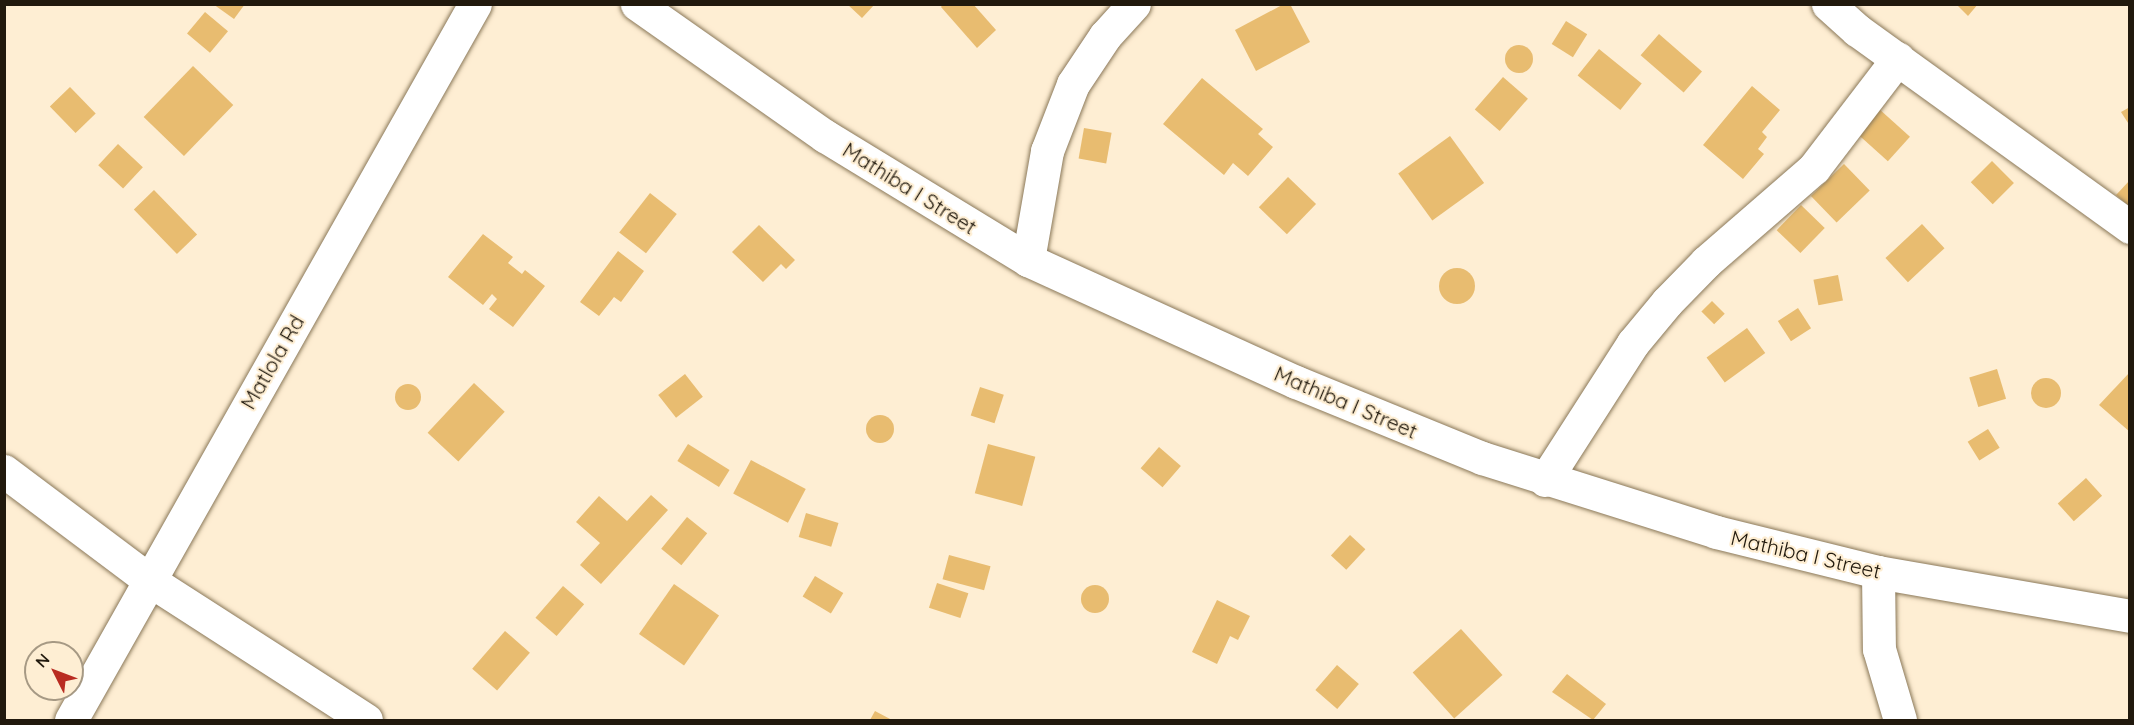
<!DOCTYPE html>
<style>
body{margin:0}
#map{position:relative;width:2134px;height:725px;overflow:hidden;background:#feeed3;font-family:Quicksand,sans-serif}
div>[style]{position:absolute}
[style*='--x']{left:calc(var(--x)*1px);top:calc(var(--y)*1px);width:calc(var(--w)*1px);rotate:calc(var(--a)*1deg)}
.building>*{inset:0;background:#e8bc70;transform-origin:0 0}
.round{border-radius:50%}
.roads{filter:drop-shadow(0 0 2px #8a7859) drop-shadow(0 0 2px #8a7859)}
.street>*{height:33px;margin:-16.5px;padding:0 16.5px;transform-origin:16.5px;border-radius:16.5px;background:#fff}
.secondary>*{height:33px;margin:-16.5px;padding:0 16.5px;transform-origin:16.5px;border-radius:16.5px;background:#fff}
span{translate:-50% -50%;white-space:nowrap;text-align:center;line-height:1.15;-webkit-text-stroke:4.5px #feeed3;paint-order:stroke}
.street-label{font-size:21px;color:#21190d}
.frame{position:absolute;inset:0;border:6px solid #21190d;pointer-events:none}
.north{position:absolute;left:24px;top:641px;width:60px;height:60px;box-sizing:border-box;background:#feeed3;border:2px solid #a69984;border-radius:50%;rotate:312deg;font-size:16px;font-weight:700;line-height:24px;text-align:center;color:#21190d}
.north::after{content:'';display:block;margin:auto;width:21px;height:27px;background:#b92c21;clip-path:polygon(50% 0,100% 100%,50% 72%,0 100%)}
</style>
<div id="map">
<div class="building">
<i style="clip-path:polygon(213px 4px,245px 4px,234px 19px)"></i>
<i style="clip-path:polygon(847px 4px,875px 4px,862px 18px)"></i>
<i style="clip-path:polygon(943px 4px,973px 4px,996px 30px,977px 48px,941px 7px)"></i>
<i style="clip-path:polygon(1284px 4px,1290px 4px,1310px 42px,1256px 71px,1235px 30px)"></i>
<i style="clip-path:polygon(1956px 4px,1978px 4px,1968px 16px)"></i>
<i style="left:205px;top:12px;width:30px;height:28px;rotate:40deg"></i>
<i style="left:1566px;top:21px;width:25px;height:27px;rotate:32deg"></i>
<i style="left:1659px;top:34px;width:57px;height:28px;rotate:41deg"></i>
<i class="round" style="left:1505px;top:45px;width:28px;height:28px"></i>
<i style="left:1599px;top:49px;width:55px;height:34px;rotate:39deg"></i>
<i style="left:193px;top:66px;width:56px;height:71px;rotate:44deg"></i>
<i style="left:1503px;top:77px;width:33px;height:43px;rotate:41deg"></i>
<i style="clip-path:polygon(1202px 78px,1263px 129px,1258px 134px,1273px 147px,1248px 176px,1233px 163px,1224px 175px,1163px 124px)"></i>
<i style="clip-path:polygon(1752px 86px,1780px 110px,1762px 132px,1767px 137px,1758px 149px,1764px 154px,1743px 179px,1703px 145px)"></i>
<i style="left:70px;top:87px;width:37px;height:28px;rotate:46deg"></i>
<i style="clip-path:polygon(2130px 107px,2130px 126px,2121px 112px)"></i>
<i style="left:1878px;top:108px;width:43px;height:33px;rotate:42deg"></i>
<i style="left:1084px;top:128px;width:28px;height:31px;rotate:10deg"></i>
<i style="left:1450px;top:136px;width:58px;height:64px;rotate:54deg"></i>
<i style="left:118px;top:144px;width:34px;height:29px;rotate:43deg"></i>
<i style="left:1992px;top:161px;width:31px;height:30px;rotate:45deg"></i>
<i style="left:1844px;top:164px;width:37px;height:46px;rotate:46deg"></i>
<i style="left:1288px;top:177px;width:39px;height:42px;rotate:44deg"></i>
<i style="clip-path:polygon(2130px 180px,2130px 207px,2116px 195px)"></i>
<i style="left:154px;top:190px;width:62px;height:28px;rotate:46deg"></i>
<i style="left:650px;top:193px;width:34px;height:50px;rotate:38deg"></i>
<i style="left:1801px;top:205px;width:33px;height:35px;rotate:44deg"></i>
<i style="left:1922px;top:224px;width:33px;height:50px;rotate:47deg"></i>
<i style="clip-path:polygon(759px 225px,795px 260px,786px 269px,781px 264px,763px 282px,732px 252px)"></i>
<i style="clip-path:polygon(483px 234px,513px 257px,508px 263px,522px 274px,525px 270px,545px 286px,513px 327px,489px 309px,497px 299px,492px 294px,483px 305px,448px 277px)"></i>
<i style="clip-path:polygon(618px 251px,644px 271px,621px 302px,614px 297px,599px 316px,580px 302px)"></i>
<i class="round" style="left:1439px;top:268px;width:36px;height:36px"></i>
<i style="left:1838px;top:275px;width:26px;height:25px;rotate:79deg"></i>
<i style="left:1712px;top:301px;width:18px;height:15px;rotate:45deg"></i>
<i style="left:1798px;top:308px;width:24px;height:24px;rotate:57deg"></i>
<i style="left:1747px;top:328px;width:31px;height:50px;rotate:54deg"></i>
<i style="left:1997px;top:369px;width:31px;height:29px;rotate:73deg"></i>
<i style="clip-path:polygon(2130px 372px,2130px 432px,2099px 405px)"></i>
<i style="left:685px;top:374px;width:29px;height:34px;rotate:52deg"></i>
<i class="round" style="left:2031px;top:378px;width:30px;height:30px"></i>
<i style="left:474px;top:383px;width:42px;height:68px;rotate:43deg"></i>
<i class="round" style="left:395px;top:384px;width:26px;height:26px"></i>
<i style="left:980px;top:387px;width:25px;height:30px;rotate:18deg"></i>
<i class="round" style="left:866px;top:415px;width:28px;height:28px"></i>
<i style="left:1988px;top:429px;width:22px;height:24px;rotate:58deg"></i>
<i style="left:688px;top:444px;width:49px;height:20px;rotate:32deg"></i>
<i style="left:988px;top:444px;width:49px;height:51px;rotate:15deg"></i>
<i style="left:1159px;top:447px;width:29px;height:28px;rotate:41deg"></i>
<i style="left:751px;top:460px;width:62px;height:38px;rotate:28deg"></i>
<i style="left:2086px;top:478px;width:24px;height:38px;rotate:48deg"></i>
<i style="clip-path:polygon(651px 495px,668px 510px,601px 584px,580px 565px,600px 543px,576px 522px,599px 496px,627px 521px)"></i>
<i style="left:806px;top:513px;width:34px;height:25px;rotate:17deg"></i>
<i style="left:687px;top:517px;width:26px;height:41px;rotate:39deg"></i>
<i style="left:1350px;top:535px;width:21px;height:28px;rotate:43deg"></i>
<i style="left:949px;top:555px;width:43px;height:25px;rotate:15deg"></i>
<i style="left:815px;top:576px;width:33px;height:24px;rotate:31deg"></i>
<i style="left:937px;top:583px;width:33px;height:26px;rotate:18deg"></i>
<i style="left:674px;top:584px;width:55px;height:61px;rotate:35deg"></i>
<i class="round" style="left:1081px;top:585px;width:28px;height:28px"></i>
<i style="left:563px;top:586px;width:28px;height:42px;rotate:41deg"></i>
<i style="clip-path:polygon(1217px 600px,1250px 616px,1238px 640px,1230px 636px,1217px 664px,1192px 652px)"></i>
<i style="left:1461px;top:629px;width:62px;height:65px;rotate:48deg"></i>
<i style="left:505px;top:631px;width:33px;height:50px;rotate:41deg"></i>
<i style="left:1337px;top:665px;width:29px;height:33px;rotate:41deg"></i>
<i style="clip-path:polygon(1567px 674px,1606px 704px,1593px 720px,1552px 692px)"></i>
<i style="clip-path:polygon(875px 711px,892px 720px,870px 720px)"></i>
</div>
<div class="roads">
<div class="street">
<i style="--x:1828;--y:4;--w:39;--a:42"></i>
<i style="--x:1857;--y:30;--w:337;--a:35.8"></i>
<i style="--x:1028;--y:260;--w:111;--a:-80.1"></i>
<i style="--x:1047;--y:151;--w:72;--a:-68.8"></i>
<i style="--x:1073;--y:84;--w:58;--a:-56.3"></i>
<i style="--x:1105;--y:36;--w:43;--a:-47.8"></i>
<i style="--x:4;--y:471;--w:181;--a:36.9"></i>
<i style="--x:149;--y:580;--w:258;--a:32.8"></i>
<i style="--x:1545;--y:480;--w:163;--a:-57.3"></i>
<i style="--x:1633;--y:343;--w:53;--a:-50.3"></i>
<i style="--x:1667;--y:302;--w:56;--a:-45.7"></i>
<i style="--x:1706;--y:262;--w:143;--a:-41"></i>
<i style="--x:1814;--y:168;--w:138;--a:-52.6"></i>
<i style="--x:1878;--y:572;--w:77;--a:89.3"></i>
<i style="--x:1879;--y:649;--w:74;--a:73.5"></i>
</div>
<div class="secondary">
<i style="--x:637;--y:4;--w:230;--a:35.1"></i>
<i style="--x:825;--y:136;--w:238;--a:31.4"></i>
<i style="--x:1028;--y:260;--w:294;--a:24.5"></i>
<i style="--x:1296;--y:382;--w:201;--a:22.2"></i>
<i style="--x:1482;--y:458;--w:245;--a:17.5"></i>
<i style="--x:1716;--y:532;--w:167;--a:13.9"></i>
<i style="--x:1878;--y:572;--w:256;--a:9.9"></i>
<i style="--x:71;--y:720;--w:822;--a:-60.57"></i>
</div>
</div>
<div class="street-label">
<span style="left:910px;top:188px;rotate:32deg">Mathiba I Street</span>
<span style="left:272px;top:362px;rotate:-60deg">Matlola Rd</span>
<span style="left:1346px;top:402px;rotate:23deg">Mathiba I Street</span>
<span style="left:1806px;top:554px;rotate:13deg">Mathiba I Street</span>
</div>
<div class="frame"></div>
<div class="north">N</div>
</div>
